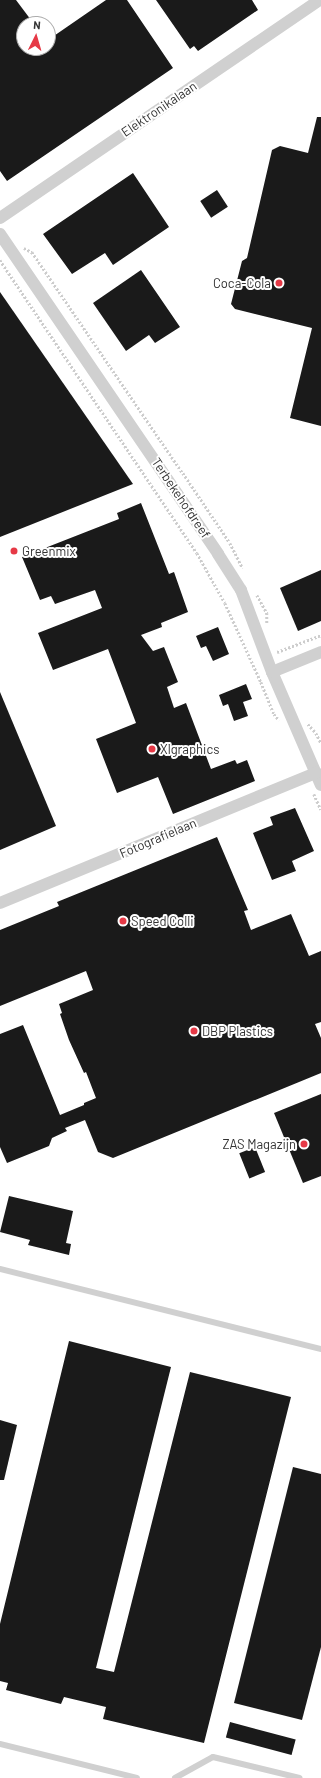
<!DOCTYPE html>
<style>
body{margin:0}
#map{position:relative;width:321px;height:1778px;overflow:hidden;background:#fff;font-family:Barlow,sans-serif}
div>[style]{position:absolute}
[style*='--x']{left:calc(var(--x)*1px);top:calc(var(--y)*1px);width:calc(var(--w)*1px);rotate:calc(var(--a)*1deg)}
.building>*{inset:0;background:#1a1a1a;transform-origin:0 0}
.path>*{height:2.5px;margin-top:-1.25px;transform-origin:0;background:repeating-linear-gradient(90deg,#cdcdcd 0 2px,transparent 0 4px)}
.service>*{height:6px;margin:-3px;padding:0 3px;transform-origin:3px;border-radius:3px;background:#d0d0d0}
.minor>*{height:12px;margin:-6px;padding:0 6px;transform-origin:6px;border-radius:6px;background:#d0d0d0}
.dots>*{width:11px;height:11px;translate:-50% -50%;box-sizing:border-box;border:2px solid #fff;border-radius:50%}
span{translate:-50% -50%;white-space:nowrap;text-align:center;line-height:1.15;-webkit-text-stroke:4px #fff;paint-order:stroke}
.street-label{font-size:13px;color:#333}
.poi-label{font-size:13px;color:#333}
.right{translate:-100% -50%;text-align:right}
.left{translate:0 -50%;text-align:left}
.north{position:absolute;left:16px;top:16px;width:40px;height:40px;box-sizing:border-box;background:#fff;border:1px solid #adadad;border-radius:50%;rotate:5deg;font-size:11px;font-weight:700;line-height:16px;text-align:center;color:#333}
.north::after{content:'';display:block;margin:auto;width:14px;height:18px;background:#e63946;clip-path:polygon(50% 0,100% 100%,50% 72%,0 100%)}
</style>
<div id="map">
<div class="building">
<i style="clip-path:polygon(0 0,16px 0,34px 24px,24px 24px,24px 48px,48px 48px,48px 40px,106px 0,127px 0,173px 68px,7px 181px,0 171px)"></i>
<i style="clip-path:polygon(156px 0,252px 0,258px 10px,198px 51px,194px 46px,190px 49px)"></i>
<i style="clip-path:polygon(317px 117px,321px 117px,321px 426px,290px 418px,312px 328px,235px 309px,231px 304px,242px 261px,247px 258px,272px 150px,280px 146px,308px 153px)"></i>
<i style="clip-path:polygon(133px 173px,169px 227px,113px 265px,105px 253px,72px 274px,43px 234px)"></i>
<i style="left:217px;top:190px;width:20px;height:20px;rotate:57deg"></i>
<i style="clip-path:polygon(141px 270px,180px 327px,155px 343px,149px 335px,126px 351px,93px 303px)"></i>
<i style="clip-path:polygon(0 292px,133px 484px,0 537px)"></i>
<i style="clip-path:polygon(141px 503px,169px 574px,174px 572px,188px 612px,161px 623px,162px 627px,141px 635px,153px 651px,164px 647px,178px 682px,167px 687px,174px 708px,186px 703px,211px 769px,235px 760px,237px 764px,247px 760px,255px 781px,173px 814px,158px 777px,117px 793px,96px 739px,136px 723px,108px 649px,53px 670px,38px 633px,102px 608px,95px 590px,55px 604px,51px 596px,40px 600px,22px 557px,119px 519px,117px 513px)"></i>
<i style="clip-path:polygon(321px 570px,321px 621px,298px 631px,280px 588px)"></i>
<i style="clip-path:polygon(218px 627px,229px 654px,213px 661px,206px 646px,201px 648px,196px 636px)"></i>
<i style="clip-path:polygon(246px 684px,252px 699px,243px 702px,248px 716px,234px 721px,228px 704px,223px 706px,219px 695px)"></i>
<i style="clip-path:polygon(0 692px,56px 826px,0 850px)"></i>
<i style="clip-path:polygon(295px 808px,314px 851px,292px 861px,296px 871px,272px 880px,253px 833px,273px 825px,270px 817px)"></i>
<i style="clip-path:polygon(217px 837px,248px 910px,244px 911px,251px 930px,291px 914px,309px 956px,321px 951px,321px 1022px,315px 1024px,321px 1038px,321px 1073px,113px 1158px,98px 1152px,85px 1120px,65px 1128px,67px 1131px,52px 1138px,49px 1146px,7px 1163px,0 1147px,0 1034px,23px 1025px,60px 1115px,84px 1105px,84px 1103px,96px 1098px,86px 1072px,84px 1073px,69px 1040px,60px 1014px,62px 1013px,59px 1004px,93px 990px,86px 971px,0 1006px,0 930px,59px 906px,57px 902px)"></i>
<i style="clip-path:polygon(321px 1094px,321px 1176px,303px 1183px,274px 1113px)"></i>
<i style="left:255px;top:1147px;width:27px;height:17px;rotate:68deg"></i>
<i style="clip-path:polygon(9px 1196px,73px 1211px,66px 1243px,71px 1244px,69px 1255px,28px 1245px,30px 1240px,0 1232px)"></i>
<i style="clip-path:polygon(69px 1341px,171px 1367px,96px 1668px,114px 1672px,190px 1372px,291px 1397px,204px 1743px,103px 1719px,106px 1707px,64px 1697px,61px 1704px,6px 1690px,8px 1683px,0 1681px,0 1624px)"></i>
<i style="clip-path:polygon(0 1420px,17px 1425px,4px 1480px,0 1480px)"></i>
<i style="clip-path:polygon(293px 1467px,321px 1474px,321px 1647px,302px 1720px,234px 1703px)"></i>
<i style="left:230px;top:1722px;width:68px;height:16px;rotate:15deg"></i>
</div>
<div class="path">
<i style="--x:24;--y:248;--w:9;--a:27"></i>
<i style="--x:32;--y:252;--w:268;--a:55.7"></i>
<i style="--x:183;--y:473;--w:84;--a:56.1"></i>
<i style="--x:230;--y:543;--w:28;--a:63"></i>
<i style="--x:0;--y:260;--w:353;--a:56.1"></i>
<i style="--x:197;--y:553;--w:57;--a:60.8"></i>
<i style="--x:225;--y:603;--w:87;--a:65.5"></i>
<i style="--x:261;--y:682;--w:35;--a:68"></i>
<i style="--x:274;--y:714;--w:8;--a:50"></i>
<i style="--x:257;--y:595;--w:21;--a:61"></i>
<i style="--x:267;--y:613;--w:11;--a:90"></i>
<i style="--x:277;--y:652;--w:47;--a:-21.1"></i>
<i style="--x:308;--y:724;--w:12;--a:48"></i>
<i style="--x:316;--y:733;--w:11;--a:63"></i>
<i style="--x:314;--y:794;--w:17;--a:66"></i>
</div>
<div class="service">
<i style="--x:0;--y:1269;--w:331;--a:14"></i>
<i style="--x:0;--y:1744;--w:141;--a:13.9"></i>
<i style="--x:175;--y:1778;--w:43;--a:-28.9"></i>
<i style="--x:213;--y:1757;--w:89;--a:13.6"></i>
</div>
<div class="minor">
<i style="--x:0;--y:218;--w:386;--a:-34.3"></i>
<i style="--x:0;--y:234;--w:387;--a:55.7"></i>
<i style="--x:218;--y:554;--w:43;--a:57.4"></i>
<i style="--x:241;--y:590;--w:88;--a:69.3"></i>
<i style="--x:272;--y:672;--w:123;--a:66.6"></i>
<i style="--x:272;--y:672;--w:53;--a:-22.2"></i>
<i style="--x:0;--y:903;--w:342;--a:-22.4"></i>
</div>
<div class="dots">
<i style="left:279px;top:283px;background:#e63946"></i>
<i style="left:14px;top:551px;background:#e63946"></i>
<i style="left:152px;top:749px;background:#e63946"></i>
<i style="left:123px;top:921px;background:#e63946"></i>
<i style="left:194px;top:1031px;background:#e63946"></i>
<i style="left:304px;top:1144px;background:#e63946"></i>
</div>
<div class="street-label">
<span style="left:159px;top:109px;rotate:-34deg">Elektronikalaan</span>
<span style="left:181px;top:498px;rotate:56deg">Terbekehofdreef</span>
<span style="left:158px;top:838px;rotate:-23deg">Fotografielaan</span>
</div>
<div class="poi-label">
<span class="right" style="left:271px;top:283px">Coca-Cola</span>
<span class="left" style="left:22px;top:551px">Greenmix</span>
<span class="left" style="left:160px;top:749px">Xlgraphics</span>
<span class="left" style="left:131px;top:921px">Speed Colli</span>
<span class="left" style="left:202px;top:1031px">DBP Plastics</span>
<span class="right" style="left:296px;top:1144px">ZAS Magazijn</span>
</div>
<div class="north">N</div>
</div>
